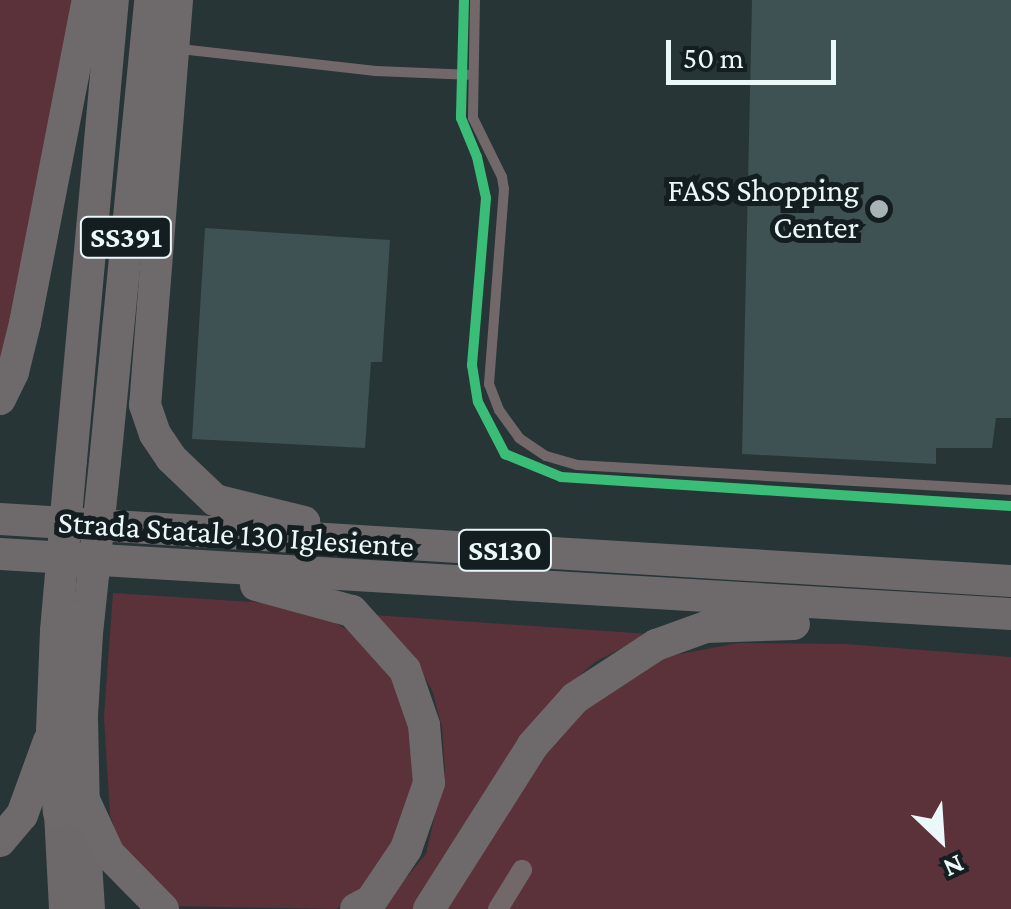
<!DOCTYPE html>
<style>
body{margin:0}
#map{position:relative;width:1011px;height:909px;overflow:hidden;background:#273537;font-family:"Crimson Pro",serif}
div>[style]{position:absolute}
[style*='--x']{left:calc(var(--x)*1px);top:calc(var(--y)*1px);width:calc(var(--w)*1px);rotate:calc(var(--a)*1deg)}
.green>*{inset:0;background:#5b323a}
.building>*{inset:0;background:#3e5153}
.service>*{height:10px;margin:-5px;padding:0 5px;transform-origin:5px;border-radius:5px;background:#726769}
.minor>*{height:20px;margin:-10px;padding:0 10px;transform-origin:10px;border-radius:10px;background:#726769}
.primary>*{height:30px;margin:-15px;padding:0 15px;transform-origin:15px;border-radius:15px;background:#6d686a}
.trunk>*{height:32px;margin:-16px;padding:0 16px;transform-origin:16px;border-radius:16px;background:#6e6a6c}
.trunk-bridge>*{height:32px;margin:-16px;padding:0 16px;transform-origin:16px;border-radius:16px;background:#6e6a6c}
.cycleway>*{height:10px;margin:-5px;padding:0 5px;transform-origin:5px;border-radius:5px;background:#3abd76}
.dots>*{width:28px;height:28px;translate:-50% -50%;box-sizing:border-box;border:5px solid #141e20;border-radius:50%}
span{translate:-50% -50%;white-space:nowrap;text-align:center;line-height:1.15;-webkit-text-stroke:10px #141e20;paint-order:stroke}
.shield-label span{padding:2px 8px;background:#141e20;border:2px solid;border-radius:8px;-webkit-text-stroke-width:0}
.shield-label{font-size:30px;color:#eaf8fa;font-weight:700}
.poi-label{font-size:32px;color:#eaf8fa}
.right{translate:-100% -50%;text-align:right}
.street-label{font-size:32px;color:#eaf8fa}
.north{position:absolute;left:891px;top:789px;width:100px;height:100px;-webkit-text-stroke:8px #141e20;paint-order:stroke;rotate:155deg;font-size:28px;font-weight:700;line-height:40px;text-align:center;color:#eaf8fa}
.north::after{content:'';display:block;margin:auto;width:35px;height:45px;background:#eaf8fa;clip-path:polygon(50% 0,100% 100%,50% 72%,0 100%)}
.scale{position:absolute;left:666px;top:40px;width:170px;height:45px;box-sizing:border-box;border:5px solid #eaf8fa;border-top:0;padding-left:12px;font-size:30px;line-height:35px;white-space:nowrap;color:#eaf8fa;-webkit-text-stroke:8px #141e20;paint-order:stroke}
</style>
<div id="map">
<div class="green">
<i style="clip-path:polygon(0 0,76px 0,0 365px)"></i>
<i style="clip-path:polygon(113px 593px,281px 604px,329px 619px,358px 636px,405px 692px,419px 774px,411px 808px,372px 881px,336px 909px,171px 906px,121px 848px,110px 815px,104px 717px)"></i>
<i style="clip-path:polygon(373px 615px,649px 634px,595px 662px,564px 689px,414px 909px,380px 909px,426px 854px,445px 771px,442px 727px,432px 690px,414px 659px)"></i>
<i style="clip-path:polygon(738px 643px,846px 644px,1011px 657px,1011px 909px,445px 909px,554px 742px,583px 710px,623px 678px,670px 656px)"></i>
</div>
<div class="building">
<i style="clip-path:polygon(752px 0,1011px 0,1011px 418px,996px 418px,992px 448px,936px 448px,936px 464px,742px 454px)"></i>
<i style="clip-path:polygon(205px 228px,390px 240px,382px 362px,371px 362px,365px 448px,192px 439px)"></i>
</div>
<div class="service">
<i style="--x:475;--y:0;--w:118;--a:91"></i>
<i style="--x:473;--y:118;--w:66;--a:63.8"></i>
<i style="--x:502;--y:177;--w:12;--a:81"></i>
<i style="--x:504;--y:189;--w:196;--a:94.4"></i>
<i style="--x:489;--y:384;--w:28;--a:69"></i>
<i style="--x:499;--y:410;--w:34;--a:54"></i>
<i style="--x:519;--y:438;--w:32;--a:34"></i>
<i style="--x:546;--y:456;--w:32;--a:16"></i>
<i style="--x:577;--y:465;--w:435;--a:3.3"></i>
<i style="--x:180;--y:49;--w:197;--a:6.4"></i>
<i style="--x:376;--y:71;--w:97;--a:2.4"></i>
</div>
<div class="minor">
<i style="--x:498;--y:909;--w:46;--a:-58.4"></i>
</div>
<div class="primary">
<i style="--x:59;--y:813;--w:96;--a:87"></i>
<i style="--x:84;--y:814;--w:95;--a:86.4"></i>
</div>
<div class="trunk">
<i style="--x:177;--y:0;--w:406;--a:94.5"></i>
<i style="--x:145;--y:405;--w:31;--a:71"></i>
<i style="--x:155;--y:434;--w:29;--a:56"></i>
<i style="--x:171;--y:458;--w:61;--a:43.7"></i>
<i style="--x:215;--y:500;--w:92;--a:13.9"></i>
<i style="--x:0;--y:399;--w:30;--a:-64"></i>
<i style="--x:13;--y:372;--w:50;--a:-76.2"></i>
<i style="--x:25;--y:323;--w:329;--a:-79"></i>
<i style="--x:71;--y:460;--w:462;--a:-84.8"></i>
<i style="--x:105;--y:462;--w:464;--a:-84.4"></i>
<i style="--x:0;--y:519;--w:1013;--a:3.51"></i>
<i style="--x:0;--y:554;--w:1013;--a:3.4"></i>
<i style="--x:256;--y:585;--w:99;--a:15.2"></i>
<i style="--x:352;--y:611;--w:79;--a:48.1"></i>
<i style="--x:405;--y:670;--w:58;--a:70.9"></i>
<i style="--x:424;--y:725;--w:58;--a:85.1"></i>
<i style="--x:429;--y:783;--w:70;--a:109.2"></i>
<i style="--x:406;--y:849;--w:63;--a:123.9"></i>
<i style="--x:371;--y:901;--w:17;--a:152"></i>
<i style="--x:56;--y:631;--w:101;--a:92.3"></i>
<i style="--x:52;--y:732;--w:81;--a:85.1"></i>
<i style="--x:84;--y:800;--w:60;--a:65.2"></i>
<i style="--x:109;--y:854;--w:77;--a:45.5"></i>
<i style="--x:84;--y:814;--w:99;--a:-91.2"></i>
<i style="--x:82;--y:715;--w:82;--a:-86.5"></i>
<i style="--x:0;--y:841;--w:34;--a:-50"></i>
<i style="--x:22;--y:815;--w:79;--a:-70"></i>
<i style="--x:429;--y:909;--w:194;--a:-57.6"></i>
<i style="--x:533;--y:745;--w:63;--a:-48.2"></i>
<i style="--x:575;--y:698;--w:97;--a:-33.2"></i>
<i style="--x:656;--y:645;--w:53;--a:-19.8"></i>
<i style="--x:706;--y:627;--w:88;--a:-2"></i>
</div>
<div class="trunk-bridge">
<i style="--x:56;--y:631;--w:172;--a:-85"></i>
<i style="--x:87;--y:633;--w:172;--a:-84"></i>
</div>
<div class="cycleway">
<i style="--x:464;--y:0;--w:118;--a:91.5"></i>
<i style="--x:461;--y:118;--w:42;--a:67.7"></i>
<i style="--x:477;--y:157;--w:42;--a:77.6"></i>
<i style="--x:486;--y:198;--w:168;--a:94.8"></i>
<i style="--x:472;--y:365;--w:37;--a:81"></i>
<i style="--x:478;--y:402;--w:59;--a:62.6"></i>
<i style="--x:505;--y:454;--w:61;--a:22.3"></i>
<i style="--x:561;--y:477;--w:451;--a:3.7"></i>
</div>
<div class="dots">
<i style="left:879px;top:209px;background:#a6b4b6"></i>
</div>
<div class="shield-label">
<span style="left:126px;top:237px">SS391</span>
<span style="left:505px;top:550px">SS130</span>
</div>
<div class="poi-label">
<span class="right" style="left:859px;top:209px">FASS Shopping<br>Center</span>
</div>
<div class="street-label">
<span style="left:236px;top:534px;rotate:4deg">Strada Statale 130 Iglesiente</span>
</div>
<div class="north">N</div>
<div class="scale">50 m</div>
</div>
